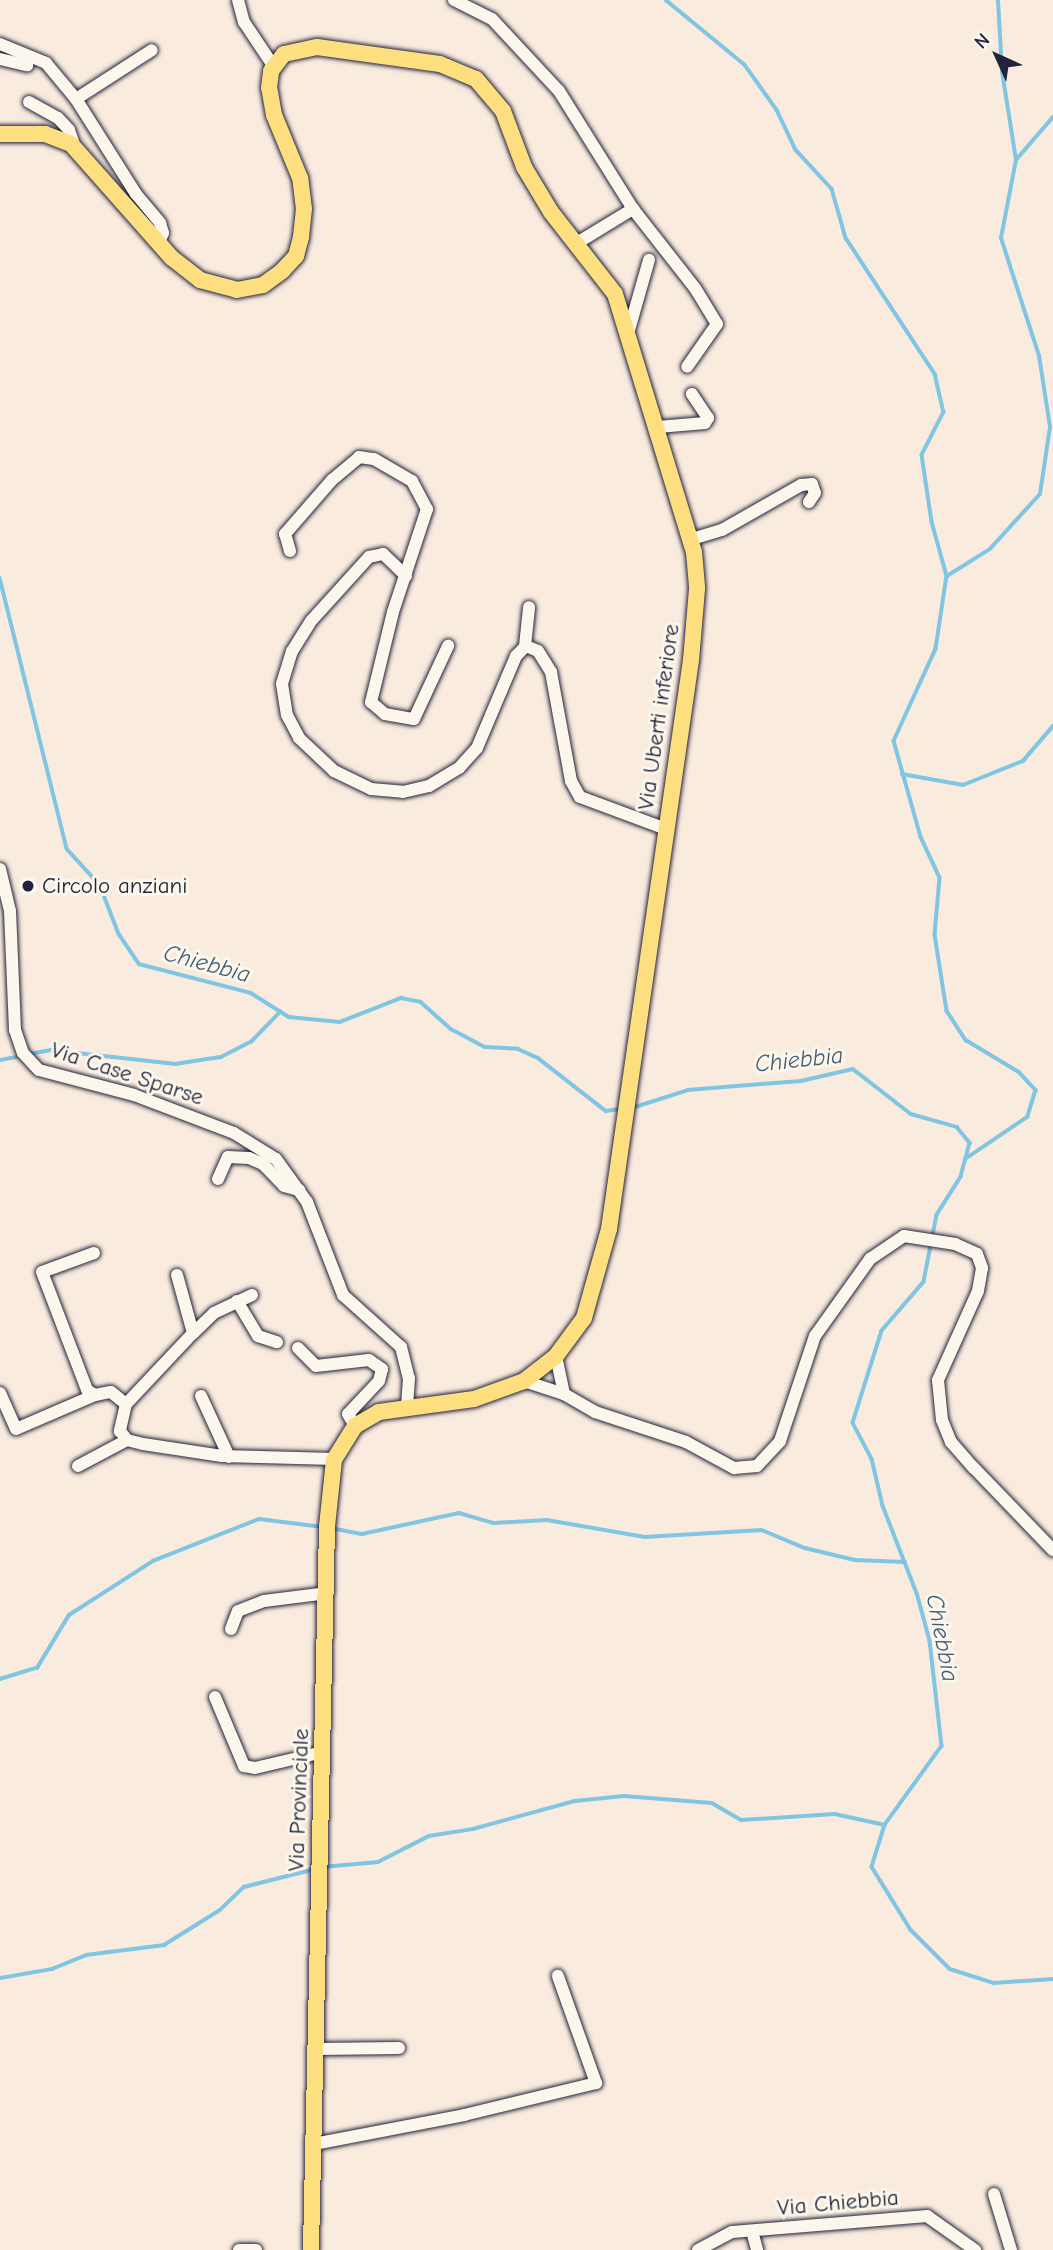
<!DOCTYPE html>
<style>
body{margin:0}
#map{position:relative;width:1053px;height:2250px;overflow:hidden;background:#faebdf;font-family:"Comic Neue",sans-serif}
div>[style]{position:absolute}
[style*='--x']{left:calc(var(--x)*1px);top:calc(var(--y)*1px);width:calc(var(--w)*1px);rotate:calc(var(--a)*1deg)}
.stream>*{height:3.5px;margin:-1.75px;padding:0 1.75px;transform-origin:1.75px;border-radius:1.75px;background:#80c5e1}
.roads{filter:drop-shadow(0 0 2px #22223b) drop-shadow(0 0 2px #22223b)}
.minor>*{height:12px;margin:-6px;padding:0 6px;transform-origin:6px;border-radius:6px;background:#fbf7ec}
.major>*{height:16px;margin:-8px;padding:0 8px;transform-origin:8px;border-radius:8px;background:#fedf80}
.dots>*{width:19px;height:19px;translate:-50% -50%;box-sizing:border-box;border:4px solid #fbf7ec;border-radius:50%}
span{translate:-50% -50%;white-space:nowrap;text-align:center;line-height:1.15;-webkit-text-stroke:6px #fbf7ec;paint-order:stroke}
.street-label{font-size:23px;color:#22223b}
.poi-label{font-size:23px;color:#22223b}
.left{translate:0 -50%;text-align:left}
.water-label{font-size:24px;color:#435b75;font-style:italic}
.north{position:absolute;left:962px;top:21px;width:70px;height:70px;-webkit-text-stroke:5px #fbf7ec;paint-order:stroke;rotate:315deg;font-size:19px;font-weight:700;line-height:28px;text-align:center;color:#22223b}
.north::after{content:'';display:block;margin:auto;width:24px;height:32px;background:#22223b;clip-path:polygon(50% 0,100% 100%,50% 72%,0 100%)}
</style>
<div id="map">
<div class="stream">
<i style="--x:666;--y:0;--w:102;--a:39.4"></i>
<i style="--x:745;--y:65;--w:55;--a:54.6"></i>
<i style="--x:777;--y:110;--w:44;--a:64.6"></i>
<i style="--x:796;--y:150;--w:53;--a:47.3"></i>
<i style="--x:832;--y:189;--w:51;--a:74.1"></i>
<i style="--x:846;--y:238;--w:163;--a:56.8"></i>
<i style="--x:935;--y:374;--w:39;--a:77"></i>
<i style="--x:944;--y:412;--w:48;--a:117.1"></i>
<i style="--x:922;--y:455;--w:68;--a:81.5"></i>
<i style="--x:932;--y:522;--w:56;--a:74.5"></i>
<i style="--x:947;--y:576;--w:74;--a:98.6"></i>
<i style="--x:936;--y:649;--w:101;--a:114.5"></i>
<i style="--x:894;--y:741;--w:100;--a:74.3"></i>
<i style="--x:921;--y:837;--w:45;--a:65.1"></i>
<i style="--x:940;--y:878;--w:57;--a:95"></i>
<i style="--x:935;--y:935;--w:77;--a:81"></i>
<i style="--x:947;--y:1011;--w:35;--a:57"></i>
<i style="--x:966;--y:1040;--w:62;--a:31.1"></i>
<i style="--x:1019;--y:1072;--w:25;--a:47"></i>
<i style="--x:1036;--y:1090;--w:28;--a:107"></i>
<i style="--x:1028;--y:1117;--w:75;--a:145.9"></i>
<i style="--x:1016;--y:160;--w:57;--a:-49.3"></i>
<i style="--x:947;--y:576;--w:51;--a:-32.1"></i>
<i style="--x:990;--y:549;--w:74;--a:-47.7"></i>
<i style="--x:1040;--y:494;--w:68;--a:-81.5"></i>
<i style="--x:1050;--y:427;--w:72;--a:-98.8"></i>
<i style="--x:1039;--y:356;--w:124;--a:-107.9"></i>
<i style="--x:1001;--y:238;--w:79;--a:-79.1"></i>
<i style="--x:1016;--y:160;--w:89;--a:-99"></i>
<i style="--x:1002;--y:72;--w:72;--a:-93.2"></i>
<i style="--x:0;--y:578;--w:279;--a:76.1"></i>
<i style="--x:67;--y:849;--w:49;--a:47.5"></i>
<i style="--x:100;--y:885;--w:53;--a:68.8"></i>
<i style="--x:119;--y:934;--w:36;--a:56"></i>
<i style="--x:139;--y:964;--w:116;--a:14.5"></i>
<i style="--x:251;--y:993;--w:45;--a:32.3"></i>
<i style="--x:289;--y:1017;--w:51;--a:5.6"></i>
<i style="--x:340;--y:1022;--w:66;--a:-21.5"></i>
<i style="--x:401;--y:998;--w:20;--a:11"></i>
<i style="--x:421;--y:1002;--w:40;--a:42"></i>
<i style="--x:451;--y:1029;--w:38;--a:28"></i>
<i style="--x:485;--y:1047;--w:33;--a:3"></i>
<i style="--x:518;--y:1049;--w:22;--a:24"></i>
<i style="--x:538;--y:1058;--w:86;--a:37.9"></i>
<i style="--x:606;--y:1111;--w:15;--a:-8"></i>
<i style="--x:902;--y:774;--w:62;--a:10.2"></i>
<i style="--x:963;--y:785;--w:65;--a:-21.8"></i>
<i style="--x:1023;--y:761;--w:46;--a:-49.4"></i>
<i style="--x:29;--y:1054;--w:22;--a:-10"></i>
<i style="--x:51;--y:1050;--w:125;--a:6.4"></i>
<i style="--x:175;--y:1064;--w:47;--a:-8.7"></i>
<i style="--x:221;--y:1057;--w:34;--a:-27"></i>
<i style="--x:251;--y:1042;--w:42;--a:-46"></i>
<i style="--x:0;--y:1060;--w:22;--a:-10"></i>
<i style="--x:632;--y:1108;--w:59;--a:-17.8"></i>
<i style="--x:688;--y:1090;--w:113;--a:-4.6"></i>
<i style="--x:801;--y:1081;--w:53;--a:-13"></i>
<i style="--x:853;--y:1069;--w:73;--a:37.8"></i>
<i style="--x:911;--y:1114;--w:48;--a:15.8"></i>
<i style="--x:957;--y:1127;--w:21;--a:51"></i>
<i style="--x:970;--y:1143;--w:35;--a:105"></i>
<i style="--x:961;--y:1177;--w:45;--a:122.3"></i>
<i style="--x:937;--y:1215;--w:68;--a:101"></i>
<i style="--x:924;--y:1282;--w:65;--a:130.6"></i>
<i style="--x:882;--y:1331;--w:96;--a:107.5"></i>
<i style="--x:853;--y:1423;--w:41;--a:62.2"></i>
<i style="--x:872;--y:1459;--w:48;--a:76.8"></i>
<i style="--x:883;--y:1506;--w:93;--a:68.7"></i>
<i style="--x:917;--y:1593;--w:50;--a:74.8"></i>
<i style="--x:930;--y:1641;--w:106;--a:83.5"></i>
<i style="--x:942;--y:1746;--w:97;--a:125.8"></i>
<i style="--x:885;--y:1825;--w:44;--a:107.2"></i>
<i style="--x:872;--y:1867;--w:74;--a:58.2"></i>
<i style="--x:911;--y:1930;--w:55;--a:45"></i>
<i style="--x:950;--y:1969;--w:46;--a:17.7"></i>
<i style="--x:994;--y:1983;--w:59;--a:-3.9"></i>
<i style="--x:331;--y:1528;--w:32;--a:11"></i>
<i style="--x:362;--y:1534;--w:99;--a:-12.2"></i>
<i style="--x:459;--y:1513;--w:36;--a:16"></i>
<i style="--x:494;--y:1523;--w:53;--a:-3.2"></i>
<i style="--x:547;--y:1520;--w:99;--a:9.8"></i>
<i style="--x:645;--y:1537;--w:117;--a:-3.4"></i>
<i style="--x:762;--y:1530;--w:47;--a:22.7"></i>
<i style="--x:805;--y:1548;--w:51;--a:13.5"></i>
<i style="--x:855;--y:1560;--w:50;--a:2.3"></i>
<i style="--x:0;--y:1679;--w:39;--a:-17"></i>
<i style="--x:37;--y:1668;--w:62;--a:-58.9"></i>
<i style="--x:69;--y:1615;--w:100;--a:-32.7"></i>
<i style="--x:153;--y:1561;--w:114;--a:-21.6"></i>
<i style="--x:259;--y:1519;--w:64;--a:7.1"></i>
<i style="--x:323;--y:1867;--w:55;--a:-5.2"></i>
<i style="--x:378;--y:1862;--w:57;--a:-27"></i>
<i style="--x:429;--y:1836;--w:45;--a:-9"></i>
<i style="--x:473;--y:1829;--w:106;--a:-15.4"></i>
<i style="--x:575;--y:1801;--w:49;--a:-5.8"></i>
<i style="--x:624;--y:1796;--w:88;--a:4.5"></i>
<i style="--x:712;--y:1803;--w:34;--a:30"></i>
<i style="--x:742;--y:1820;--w:93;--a:-3.7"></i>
<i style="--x:835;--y:1814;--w:51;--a:12.4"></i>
<i style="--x:0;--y:1978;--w:53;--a:-9.8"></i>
<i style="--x:52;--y:1969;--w:37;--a:-22"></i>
<i style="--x:86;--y:1955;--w:79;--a:-7.3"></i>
<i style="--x:164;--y:1945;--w:66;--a:-32"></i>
<i style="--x:220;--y:1910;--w:33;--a:-44"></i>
<i style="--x:244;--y:1887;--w:73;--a:-14.2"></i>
</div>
<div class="roads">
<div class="minor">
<i style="--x:238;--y:0;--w:23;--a:75"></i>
<i style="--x:244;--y:22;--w:54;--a:56.3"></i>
<i style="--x:454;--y:0;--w:42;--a:26.6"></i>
<i style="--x:492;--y:19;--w:98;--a:47.1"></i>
<i style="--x:559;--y:91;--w:139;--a:57.9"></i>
<i style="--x:633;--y:209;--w:100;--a:51.9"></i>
<i style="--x:695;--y:288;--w:42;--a:58.6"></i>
<i style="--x:717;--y:324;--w:52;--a:124.9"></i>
<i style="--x:0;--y:44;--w:50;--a:22.4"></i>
<i style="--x:46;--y:63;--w:47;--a:50.2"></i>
<i style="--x:76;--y:99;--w:112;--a:57.7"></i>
<i style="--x:136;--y:194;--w:38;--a:50"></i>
<i style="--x:160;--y:223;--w:10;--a:73"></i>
<i style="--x:163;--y:233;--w:13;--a:113"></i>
<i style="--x:0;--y:59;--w:28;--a:13"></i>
<i style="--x:76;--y:99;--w:90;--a:-32.8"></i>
<i style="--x:29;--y:102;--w:33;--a:29"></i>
<i style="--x:58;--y:118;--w:16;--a:47"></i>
<i style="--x:69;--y:130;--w:18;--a:71"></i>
<i style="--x:577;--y:243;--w:66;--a:-31.3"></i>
<i style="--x:629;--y:330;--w:73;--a:-74.1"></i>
<i style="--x:658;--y:427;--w:47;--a:-4.9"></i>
<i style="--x:705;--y:423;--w:6;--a:-59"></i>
<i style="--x:708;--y:418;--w:29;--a:-124"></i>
<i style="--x:692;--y:539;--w:31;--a:-17"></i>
<i style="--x:722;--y:530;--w:91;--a:-29.7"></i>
<i style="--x:801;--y:485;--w:11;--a:-5"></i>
<i style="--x:812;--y:484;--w:9;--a:72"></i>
<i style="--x:815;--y:493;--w:11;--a:124"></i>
<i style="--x:290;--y:551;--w:18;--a:-106"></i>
<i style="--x:285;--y:534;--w:72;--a:-49"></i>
<i style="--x:332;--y:480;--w:35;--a:-40"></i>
<i style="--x:359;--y:457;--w:15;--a:8"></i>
<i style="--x:374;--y:459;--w:44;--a:30.1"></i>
<i style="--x:412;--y:481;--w:32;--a:62"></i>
<i style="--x:427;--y:509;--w:108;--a:108.3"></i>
<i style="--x:393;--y:612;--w:93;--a:103.7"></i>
<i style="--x:371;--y:702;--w:18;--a:41"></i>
<i style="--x:385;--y:714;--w:29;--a:10"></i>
<i style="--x:414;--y:719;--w:81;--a:-65"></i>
<i style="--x:406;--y:576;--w:32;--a:-136"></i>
<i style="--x:383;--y:554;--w:14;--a:168"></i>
<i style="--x:369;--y:557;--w:86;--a:132.2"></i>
<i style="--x:311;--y:621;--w:36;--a:122"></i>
<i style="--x:292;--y:651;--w:34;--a:107"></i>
<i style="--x:282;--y:684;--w:31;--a:81"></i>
<i style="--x:287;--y:715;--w:26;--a:62"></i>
<i style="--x:299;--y:738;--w:48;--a:43.3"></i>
<i style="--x:334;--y:771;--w:41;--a:25.9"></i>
<i style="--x:371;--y:789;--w:32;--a:5"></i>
<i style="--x:403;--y:792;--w:27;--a:-13"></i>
<i style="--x:429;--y:786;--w:35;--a:-31"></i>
<i style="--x:459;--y:768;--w:27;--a:-48"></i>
<i style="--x:477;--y:748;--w:100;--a:-67"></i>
<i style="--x:516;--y:656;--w:14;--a:-45"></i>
<i style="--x:526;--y:646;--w:13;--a:23"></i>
<i style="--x:538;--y:651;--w:25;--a:58"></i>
<i style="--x:551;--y:672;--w:111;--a:79.6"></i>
<i style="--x:571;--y:781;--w:18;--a:61"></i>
<i style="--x:580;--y:797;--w:92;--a:20.4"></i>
<i style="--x:525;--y:646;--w:39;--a:-84"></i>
<i style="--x:0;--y:869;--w:43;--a:76.6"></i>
<i style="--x:10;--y:911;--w:119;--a:87.6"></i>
<i style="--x:15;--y:1030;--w:24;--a:71"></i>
<i style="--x:23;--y:1053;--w:23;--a:47"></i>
<i style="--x:39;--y:1070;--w:98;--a:14.7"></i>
<i style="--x:134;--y:1095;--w:107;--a:20.8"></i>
<i style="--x:234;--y:1133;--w:49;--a:31.8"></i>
<i style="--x:276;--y:1159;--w:53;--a:54.2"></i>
<i style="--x:307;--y:1202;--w:100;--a:68.8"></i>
<i style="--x:343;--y:1295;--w:78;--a:41.9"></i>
<i style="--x:401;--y:1347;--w:32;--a:76"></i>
<i style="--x:409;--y:1378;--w:29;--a:94"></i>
<i style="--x:218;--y:1179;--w:24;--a:-66"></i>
<i style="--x:228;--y:1157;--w:21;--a:3"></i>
<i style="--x:249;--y:1158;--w:15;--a:23"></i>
<i style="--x:263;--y:1164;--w:30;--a:46"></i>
<i style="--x:284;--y:1186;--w:16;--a:15"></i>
<i style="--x:94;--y:1253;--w:55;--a:159.9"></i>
<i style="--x:42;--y:1272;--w:126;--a:69.1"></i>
<i style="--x:87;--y:1390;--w:9;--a:32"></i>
<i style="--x:95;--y:1395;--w:16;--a:-11"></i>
<i style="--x:111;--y:1392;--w:19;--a:39"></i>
<i style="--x:177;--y:1275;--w:60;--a:74.6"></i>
<i style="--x:252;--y:1295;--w:42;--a:154.7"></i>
<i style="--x:214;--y:1313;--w:29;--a:136"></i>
<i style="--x:193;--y:1333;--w:98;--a:133.3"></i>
<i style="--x:126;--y:1404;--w:28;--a:103"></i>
<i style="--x:120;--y:1431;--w:11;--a:52"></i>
<i style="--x:127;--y:1440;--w:16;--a:14"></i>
<i style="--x:143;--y:1444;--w:80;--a:8.6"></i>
<i style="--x:222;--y:1456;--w:113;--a:1.5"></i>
<i style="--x:237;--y:1301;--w:41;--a:59"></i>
<i style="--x:258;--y:1336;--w:20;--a:18"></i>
<i style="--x:298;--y:1348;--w:25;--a:45"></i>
<i style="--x:316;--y:1366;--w:53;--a:-6.5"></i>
<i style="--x:369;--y:1360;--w:16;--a:35"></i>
<i style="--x:382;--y:1369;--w:12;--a:104"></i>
<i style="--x:379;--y:1381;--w:45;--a:133.2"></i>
<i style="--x:348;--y:1414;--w:14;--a:60"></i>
<i style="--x:556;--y:1356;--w:39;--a:78"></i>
<i style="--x:524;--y:1381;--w:42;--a:18"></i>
<i style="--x:564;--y:1394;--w:36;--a:30"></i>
<i style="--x:595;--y:1412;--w:96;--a:18.2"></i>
<i style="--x:686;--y:1442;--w:55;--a:28.4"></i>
<i style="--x:734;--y:1468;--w:23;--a:-5"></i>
<i style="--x:757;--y:1466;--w:34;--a:-47"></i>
<i style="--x:780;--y:1441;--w:111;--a:-71.6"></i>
<i style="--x:815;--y:1336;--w:95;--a:-54.5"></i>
<i style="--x:870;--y:1259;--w:41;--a:-34.1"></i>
<i style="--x:904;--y:1236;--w:52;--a:8.9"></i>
<i style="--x:955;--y:1244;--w:24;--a:24"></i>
<i style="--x:977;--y:1254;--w:15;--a:70"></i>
<i style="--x:982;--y:1268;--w:23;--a:100"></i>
<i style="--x:978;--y:1291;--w:98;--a:114.2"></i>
<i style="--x:938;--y:1380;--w:40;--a:84.3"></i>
<i style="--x:942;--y:1420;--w:24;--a:68"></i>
<i style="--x:951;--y:1442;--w:35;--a:49"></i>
<i style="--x:974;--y:1468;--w:114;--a:46.1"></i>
<i style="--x:0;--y:1393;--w:39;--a:66"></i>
<i style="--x:16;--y:1429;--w:86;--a:-23.3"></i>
<i style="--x:201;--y:1396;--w:67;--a:65.3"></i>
<i style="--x:78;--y:1466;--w:55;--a:-28"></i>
<i style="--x:231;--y:1629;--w:19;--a:-69"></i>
<i style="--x:238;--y:1611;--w:28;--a:-21"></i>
<i style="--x:264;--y:1601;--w:64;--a:-7.2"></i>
<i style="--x:215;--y:1697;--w:75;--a:67.2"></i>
<i style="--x:244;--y:1766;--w:11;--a:10"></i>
<i style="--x:255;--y:1768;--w:70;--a:-13.2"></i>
<i style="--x:316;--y:2049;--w:83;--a:-0.7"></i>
<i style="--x:314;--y:2144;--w:153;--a:-10.9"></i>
<i style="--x:464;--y:2115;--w:136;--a:-13.6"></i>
<i style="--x:596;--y:2083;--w:114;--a:-109.6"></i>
<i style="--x:994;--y:2194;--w:59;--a:73.1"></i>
<i style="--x:752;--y:2231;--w:20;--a:75"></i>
<i style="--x:239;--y:2250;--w:17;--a:0"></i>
<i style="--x:698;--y:2250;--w:38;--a:-28"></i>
<i style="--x:732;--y:2232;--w:196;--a:-4.7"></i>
<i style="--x:927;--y:2216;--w:59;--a:35.3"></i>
</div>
<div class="major">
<i style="--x:0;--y:134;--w:45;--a:0"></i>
<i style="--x:45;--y:134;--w:28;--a:21"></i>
<i style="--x:71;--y:144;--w:152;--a:48.5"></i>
<i style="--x:172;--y:258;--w:36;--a:38"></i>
<i style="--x:200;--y:280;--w:38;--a:15"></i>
<i style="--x:237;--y:290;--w:26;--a:-11"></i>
<i style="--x:263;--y:285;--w:24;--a:-36"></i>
<i style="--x:282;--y:271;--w:21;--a:-47"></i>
<i style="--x:296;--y:256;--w:20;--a:-75"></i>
<i style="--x:301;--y:237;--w:28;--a:-84"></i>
<i style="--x:304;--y:209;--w:31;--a:-97"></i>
<i style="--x:300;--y:178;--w:68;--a:-112.4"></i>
<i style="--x:274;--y:115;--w:27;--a:-100"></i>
<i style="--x:269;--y:88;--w:17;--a:-83"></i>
<i style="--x:271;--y:71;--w:21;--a:-53"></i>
<i style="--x:284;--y:54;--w:34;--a:-12"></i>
<i style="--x:317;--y:47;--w:124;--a:7.9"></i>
<i style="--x:440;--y:64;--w:39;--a:23"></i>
<i style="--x:476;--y:79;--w:42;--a:49.8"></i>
<i style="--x:503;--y:111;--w:60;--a:69.4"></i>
<i style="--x:524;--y:167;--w:52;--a:59"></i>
<i style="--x:551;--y:212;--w:104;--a:52"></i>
<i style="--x:615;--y:294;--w:270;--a:73"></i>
<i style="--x:694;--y:552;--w:37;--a:85"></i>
<i style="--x:697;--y:589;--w:71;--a:94.8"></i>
<i style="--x:691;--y:660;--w:575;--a:98.2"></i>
<i style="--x:609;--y:1229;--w:92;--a:105.7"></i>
<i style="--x:584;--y:1318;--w:47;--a:126.4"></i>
<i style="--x:556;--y:1356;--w:41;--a:142"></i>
<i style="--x:524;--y:1381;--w:53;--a:160.2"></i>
<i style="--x:474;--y:1399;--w:96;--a:172.2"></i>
<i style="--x:379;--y:1412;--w:28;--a:150"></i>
<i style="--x:355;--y:1426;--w:40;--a:122"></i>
<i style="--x:334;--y:1460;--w:67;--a:96"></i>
<i style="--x:327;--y:1527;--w:723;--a:91.27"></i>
</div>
</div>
<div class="dots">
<i style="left:28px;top:886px;background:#22223b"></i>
</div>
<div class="street-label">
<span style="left:659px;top:717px;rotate:-82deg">Via Uberti inferiore</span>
<span style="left:127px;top:1074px;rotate:18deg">Via Case Sparse</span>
<span style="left:299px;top:1800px;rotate:-88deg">Via Provinciale</span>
<span style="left:838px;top:2203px;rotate:-5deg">Via Chiebbia</span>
</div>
<div class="poi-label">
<span class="left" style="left:42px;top:886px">Circolo anziani</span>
</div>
<div class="water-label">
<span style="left:207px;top:964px;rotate:15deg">Chiebbia</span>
<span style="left:799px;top:1060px;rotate:-6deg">Chiebbia</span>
<span style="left:942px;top:1638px;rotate:79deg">Chiebbia</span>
</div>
<div class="north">N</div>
</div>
